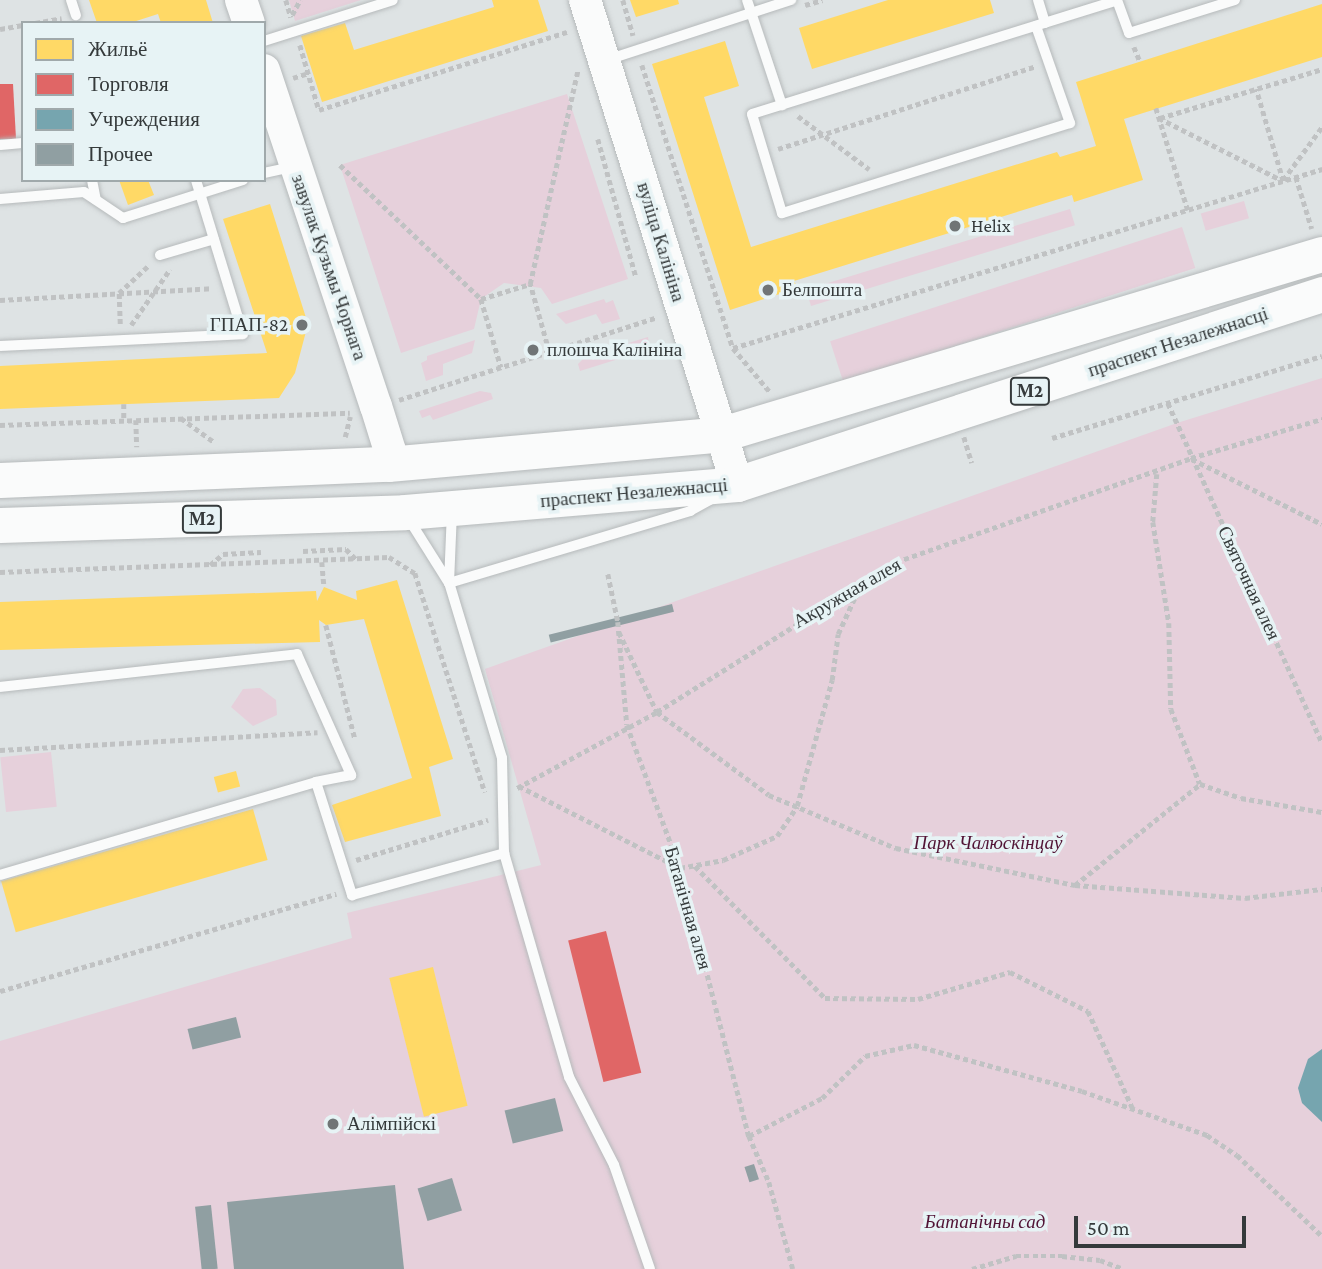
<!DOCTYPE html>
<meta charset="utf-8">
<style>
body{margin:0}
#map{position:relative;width:1322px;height:1269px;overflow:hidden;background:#dee3e4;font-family:"Crimson Pro",serif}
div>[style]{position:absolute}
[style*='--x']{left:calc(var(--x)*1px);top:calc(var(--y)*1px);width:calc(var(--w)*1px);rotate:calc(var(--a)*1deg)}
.green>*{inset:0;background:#e6d0db;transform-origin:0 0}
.homes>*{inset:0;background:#ffd966;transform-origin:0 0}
.shops>*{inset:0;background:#e06666;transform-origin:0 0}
.public>*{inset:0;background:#76a5af}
.building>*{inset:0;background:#909fa2;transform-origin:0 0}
.path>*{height:4.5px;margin-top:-2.25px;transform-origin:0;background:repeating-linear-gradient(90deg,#c0c2c3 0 5px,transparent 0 8.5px)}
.roads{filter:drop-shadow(0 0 2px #b6babb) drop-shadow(0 0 2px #b6babb)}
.lane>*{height:10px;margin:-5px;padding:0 5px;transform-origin:5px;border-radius:5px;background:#fafbfb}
.secondary>*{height:32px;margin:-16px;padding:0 16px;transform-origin:16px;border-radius:16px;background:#fafbfb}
.primary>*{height:35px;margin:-17.5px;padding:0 17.5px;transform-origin:17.5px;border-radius:17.5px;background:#fafbfb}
.dots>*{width:19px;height:19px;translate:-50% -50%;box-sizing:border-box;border:4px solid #e7f3f5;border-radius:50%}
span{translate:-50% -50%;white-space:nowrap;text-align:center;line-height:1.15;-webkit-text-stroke:7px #e7f3f5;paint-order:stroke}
.shield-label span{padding:2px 5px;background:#e7f3f5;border:2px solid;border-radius:5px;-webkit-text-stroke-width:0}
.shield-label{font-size:18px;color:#353a3b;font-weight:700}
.poi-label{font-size:19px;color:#353a3b}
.left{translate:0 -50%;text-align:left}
.right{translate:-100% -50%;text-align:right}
.street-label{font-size:19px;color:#353a3b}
.park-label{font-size:19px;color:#511335;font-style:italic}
.legend{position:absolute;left:21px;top:21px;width:245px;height:161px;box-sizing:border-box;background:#e7f3f5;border:2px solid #a0a9ab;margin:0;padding:9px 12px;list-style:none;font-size:21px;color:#353a3b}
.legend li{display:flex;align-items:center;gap:14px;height:35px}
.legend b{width:35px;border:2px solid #a0a9ab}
.scale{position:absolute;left:1074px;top:1216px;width:172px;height:32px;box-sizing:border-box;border:4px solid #353a3b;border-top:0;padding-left:9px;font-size:21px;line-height:24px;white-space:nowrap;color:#353a3b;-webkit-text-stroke:5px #e7f3f5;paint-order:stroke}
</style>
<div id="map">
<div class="green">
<i style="clip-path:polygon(289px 0,361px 0,295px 21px)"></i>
<i style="clip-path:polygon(567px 94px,628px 279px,552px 304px,541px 288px,504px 283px,481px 299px,474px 329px,401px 353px,340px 165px)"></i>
<i style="left:1244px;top:201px;width:18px;height:45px;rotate:74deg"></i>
<i style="left:1070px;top:209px;width:17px;height:276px;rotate:73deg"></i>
<i style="left:1182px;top:227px;width:43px;height:370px;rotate:72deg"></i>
<i style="clip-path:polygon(604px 299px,606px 303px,613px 300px,620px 319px,602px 324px,596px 314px,566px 324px,556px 314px)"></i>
<i style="clip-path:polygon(648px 337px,649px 344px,641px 346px,641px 352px,580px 371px,578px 364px,586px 356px)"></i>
<i style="clip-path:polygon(475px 340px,472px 353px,443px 364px,443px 375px,426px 381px,421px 363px,427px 360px,427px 356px)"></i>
<i style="clip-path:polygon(1322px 378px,1322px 1269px,0 1269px,0 1041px,352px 938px,347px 913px,541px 865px,485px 669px,1177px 423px)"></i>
<i style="clip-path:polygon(480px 391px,491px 393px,493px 399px,433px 420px,430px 415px,422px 418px,419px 411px)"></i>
<i style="clip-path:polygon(260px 688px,276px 700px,277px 715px,253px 726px,231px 707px,243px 689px)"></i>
<i style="left:51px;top:752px;width:55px;height:51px;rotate:84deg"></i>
</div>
<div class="homes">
<i style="clip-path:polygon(89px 0,206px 0,213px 23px,161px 23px,158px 14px,130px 23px,97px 23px)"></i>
<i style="clip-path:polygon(492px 0,538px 0,548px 31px,322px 102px,301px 36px,345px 23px,354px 50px,494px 7px)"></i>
<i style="clip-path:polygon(630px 0,678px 0,679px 4px,636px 17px)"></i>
<i style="clip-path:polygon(888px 0,990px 0,994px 13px,812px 69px,799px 28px)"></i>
<i style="clip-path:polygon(1322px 4px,1322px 57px,1124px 119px,1143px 180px,1074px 202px,1072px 195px,794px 281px,798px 288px,730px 310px,652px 64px,725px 41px,739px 86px,704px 97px,751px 247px,1057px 152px,1060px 157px,1096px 146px,1076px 82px)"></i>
<i style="clip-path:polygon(119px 180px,148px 180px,154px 195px,128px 205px)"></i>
<i style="clip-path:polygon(270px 204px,308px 324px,295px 373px,279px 398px,0 409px,0 366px,267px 353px,223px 219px)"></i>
<i style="clip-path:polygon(397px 580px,453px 759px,429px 767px,441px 816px,345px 842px,332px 805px,412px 778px,364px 619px,326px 625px,319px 620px,320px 642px,0 650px,0 602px,316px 591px,317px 601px,324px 587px,357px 600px,356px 591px)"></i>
<i style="left:236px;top:771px;width:16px;height:23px;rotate:75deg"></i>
<i style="left:253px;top:809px;width:53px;height:262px;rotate:74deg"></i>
<i style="left:433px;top:967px;width:143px;height:45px;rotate:76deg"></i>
</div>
<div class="shops">
<i style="clip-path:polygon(0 84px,13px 84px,16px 139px,0 139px)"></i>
<i style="left:606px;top:931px;width:146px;height:39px;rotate:76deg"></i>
</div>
<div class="public">
<i style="clip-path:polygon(1322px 1049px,1322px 1122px,1302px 1103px,1298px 1088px,1308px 1059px)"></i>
</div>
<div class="building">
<i style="left:672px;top:604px;width:8px;height:127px;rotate:76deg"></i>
<i style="left:236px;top:1017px;width:21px;height:50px;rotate:76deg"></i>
<i style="left:555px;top:1098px;width:34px;height:52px;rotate:76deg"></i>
<i style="left:754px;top:1164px;width:16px;height:10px;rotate:72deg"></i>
<i style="left:452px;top:1178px;width:34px;height:36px;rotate:73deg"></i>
<i style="clip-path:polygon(395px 1185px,404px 1269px,234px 1269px,227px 1202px)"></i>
<i style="left:211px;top:1205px;width:64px;height:16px;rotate:84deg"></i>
</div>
<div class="path">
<i style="--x:286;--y:0;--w:18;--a:74"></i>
<i style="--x:623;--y:0;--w:37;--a:74"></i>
<i style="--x:805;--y:5;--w:18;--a:-16"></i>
<i style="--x:292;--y:15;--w:17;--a:-62"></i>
<i style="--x:35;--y:23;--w:27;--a:-10"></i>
<i style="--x:0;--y:29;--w:23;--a:-10"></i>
<i style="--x:300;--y:45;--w:68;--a:73.7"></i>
<i style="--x:319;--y:110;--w:260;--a:-17.5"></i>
<i style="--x:1134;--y:47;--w:15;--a:67"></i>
<i style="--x:642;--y:65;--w:297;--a:72.2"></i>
<i style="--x:733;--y:348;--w:57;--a:49.9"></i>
<i style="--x:293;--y:78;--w:16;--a:-18"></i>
<i style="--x:1156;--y:108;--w:107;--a:72.6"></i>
<i style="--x:798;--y:116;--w:89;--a:36.7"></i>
<i style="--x:1159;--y:118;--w:139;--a:26.9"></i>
<i style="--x:1283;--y:181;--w:96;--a:-106.4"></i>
<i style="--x:1160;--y:118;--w:169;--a:-16.8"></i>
<i style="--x:598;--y:139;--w:143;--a:74.6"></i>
<i style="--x:778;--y:149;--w:271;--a:-17.8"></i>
<i style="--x:340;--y:165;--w:195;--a:43.5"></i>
<i style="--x:481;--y:299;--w:71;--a:73.6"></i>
<i style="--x:1296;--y:177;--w:54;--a:72.9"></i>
<i style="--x:1283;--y:180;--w:66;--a:-53.7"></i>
<i style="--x:481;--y:299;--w:51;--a:-17"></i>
<i style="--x:0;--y:300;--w:212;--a:-3.2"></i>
<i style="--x:120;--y:324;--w:31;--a:-92"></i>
<i style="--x:119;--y:293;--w:41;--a:-43"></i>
<i style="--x:131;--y:325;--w:68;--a:-55.1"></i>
<i style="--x:733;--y:348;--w:616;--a:-16.9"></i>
<i style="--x:549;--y:352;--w:71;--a:-105.6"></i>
<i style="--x:530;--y:284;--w:220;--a:-77.4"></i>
<i style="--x:399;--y:400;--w:269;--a:-17.8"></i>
<i style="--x:1168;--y:403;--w:373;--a:65.6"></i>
<i style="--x:124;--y:404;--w:16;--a:90"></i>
<i style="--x:181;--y:418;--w:41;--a:36"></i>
<i style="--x:136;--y:420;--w:27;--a:88"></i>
<i style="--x:0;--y:425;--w:350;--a:-2"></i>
<i style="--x:345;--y:437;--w:21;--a:-76"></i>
<i style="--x:964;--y:437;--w:27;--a:73"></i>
<i style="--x:1052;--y:438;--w:282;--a:-16.9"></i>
<i style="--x:1192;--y:459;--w:145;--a:26.6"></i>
<i style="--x:1157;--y:474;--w:48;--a:94.8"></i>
<i style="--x:1153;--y:522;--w:102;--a:81"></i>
<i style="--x:1169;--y:623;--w:86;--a:88.7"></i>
<i style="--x:1171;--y:709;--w:80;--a:68.9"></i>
<i style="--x:1200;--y:784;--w:43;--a:18.9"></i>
<i style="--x:1241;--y:798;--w:82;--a:9.8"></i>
<i style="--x:303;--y:551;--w:43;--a:-2.7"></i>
<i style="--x:346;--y:549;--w:16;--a:45"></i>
<i style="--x:322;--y:562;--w:25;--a:85"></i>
<i style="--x:210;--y:565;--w:17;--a:-40"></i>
<i style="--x:223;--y:554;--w:38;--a:-3"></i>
<i style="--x:0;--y:572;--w:389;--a:-2.2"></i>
<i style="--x:389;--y:557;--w:31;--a:32"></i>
<i style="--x:415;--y:573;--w:230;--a:72.3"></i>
<i style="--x:608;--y:574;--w:49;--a:78.2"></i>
<i style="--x:618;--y:622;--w:103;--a:85"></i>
<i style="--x:627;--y:725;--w:153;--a:69.7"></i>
<i style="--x:680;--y:868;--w:277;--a:75.6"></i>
<i style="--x:749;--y:1136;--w:50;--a:66.5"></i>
<i style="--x:769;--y:1182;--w:90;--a:74.6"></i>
<i style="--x:326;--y:625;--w:118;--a:75.7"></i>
<i style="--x:619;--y:632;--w:89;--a:64.6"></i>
<i style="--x:657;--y:712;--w:139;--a:36.5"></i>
<i style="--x:769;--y:795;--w:138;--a:22.7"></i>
<i style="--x:896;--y:848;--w:183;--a:11.7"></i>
<i style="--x:1075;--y:885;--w:170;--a:4.4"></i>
<i style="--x:1245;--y:898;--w:78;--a:-6.7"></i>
<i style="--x:0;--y:750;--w:318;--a:-3.2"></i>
<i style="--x:519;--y:786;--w:181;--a:27"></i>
<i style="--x:680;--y:868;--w:44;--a:-10.5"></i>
<i style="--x:723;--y:860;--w:59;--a:-24"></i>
<i style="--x:777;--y:836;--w:36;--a:-56"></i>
<i style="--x:797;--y:806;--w:131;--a:-74.5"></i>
<i style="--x:832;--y:680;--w:46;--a:-82.6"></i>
<i style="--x:838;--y:634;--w:41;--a:-65.3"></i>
<i style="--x:855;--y:597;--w:38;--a:-42"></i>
<i style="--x:517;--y:788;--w:159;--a:-28.5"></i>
<i style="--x:657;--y:712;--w:282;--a:-32.1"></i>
<i style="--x:896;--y:562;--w:313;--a:-19.4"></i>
<i style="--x:1191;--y:458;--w:137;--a:-16.6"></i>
<i style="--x:356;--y:860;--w:138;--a:-16.9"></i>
<i style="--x:695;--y:866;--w:185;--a:45.4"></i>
<i style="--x:825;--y:998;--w:93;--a:0.6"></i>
<i style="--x:918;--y:999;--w:96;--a:-16.4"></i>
<i style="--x:1010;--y:972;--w:87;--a:26.6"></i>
<i style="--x:1088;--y:1011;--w:108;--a:65.3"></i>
<i style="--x:1075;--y:885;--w:161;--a:-38.9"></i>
<i style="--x:0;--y:991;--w:350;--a:-16.1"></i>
<i style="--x:749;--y:1136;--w:82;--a:-27.5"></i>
<i style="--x:822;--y:1098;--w:60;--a:-44.3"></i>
<i style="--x:865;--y:1056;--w:50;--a:-12.7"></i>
<i style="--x:914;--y:1045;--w:174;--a:15.3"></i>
<i style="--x:1082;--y:1091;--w:133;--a:19.4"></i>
<i style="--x:1207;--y:1135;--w:36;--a:34"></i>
<i style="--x:1237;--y:1155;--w:117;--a:43.6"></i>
<i style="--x:972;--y:1269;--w:46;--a:-16.5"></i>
<i style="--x:1016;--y:1256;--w:46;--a:0"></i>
<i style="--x:1062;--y:1256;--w:38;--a:6"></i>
<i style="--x:1100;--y:1260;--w:25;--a:21"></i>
</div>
<div class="roads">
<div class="lane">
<i style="--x:71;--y:0;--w:16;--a:72"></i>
<i style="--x:747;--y:0;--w:111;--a:71.6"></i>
<i style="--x:1038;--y:0;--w:24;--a:73"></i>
<i style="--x:1117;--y:0;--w:35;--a:70"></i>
<i style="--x:1129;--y:33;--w:111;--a:-17.3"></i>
<i style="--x:1036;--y:26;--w:103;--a:70.7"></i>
<i style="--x:1070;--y:123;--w:302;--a:162.6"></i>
<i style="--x:782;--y:213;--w:103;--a:-106.9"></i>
<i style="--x:752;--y:114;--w:382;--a:-17.3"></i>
<i style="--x:264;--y:41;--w:135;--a:-17.6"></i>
<i style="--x:607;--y:60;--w:194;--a:-18.1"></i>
<i style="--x:0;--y:145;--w:23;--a:-5"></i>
<i style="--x:264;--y:173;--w:29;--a:-12"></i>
<i style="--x:92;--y:180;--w:20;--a:79"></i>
<i style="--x:0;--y:199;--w:84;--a:-4.8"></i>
<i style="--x:84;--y:192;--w:47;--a:33.7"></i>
<i style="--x:123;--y:218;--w:126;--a:-17.6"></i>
<i style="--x:160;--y:255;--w:56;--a:-16.5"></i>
<i style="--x:0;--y:346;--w:243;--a:-2.8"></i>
<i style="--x:243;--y:334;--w:161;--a:-107"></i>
<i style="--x:449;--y:583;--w:252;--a:-16.6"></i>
<i style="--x:690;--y:511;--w:26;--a:-29"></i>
<i style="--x:449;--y:583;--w:71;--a:-87.6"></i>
<i style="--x:0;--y:687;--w:299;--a:-6.3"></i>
<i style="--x:297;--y:654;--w:133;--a:65.9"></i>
<i style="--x:351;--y:775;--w:36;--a:169"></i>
<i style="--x:316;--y:782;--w:119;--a:72.3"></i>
<i style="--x:352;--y:895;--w:158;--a:-15.4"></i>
<i style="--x:504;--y:853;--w:95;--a:-91.2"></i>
<i style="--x:502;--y:758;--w:183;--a:-106.8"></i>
<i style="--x:449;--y:583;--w:77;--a:-122.2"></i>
<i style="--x:504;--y:853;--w:233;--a:73.8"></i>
<i style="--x:569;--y:1077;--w:99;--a:62.9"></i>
<i style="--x:614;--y:1165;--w:110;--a:70.9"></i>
<i style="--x:0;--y:875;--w:329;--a:-16.4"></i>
</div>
<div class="secondary">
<i style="--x:241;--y:0;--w:24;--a:71"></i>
<i style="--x:585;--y:0;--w:507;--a:72.57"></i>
<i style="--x:264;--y:70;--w:354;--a:71.6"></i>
<i style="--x:376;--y:406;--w:47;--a:72.7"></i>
<i style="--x:390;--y:451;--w:13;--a:99"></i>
</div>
<div class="primary">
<i style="--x:0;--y:480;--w:388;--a:-2.4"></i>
<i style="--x:388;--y:464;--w:335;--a:-5.1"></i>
<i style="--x:722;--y:434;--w:626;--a:-16.7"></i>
<i style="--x:0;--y:525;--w:405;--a:-1.8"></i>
<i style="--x:405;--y:512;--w:333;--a:-4.8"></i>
<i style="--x:737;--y:484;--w:615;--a:-17.99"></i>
</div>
</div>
<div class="dots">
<i style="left:955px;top:226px;background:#707576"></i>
<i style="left:768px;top:290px;background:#707576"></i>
<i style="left:302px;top:325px;background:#707576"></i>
<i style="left:533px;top:350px;background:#707576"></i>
<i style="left:333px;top:1124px;background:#707576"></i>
</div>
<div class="shield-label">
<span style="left:1030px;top:391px">М2</span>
<span style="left:202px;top:519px">М2</span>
</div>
<div class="poi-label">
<span class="left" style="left:971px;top:226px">Helix</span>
<span class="left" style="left:782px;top:290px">Белпошта</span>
<span class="right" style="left:288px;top:325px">ГПАП-82</span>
<span class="left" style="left:547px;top:350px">плошча Калініна</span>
<span class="left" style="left:347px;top:1124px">Алімпійскі</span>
</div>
<div class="street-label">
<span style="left:661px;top:242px;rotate:73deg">вуліца Калініна</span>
<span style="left:329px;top:267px;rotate:71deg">завулак Кузьмы Чорнага</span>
<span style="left:1178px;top:342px;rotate:-18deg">праспект Незалежнасці</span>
<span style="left:634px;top:493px;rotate:-5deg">праспект Незалежнасці</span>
<span style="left:1249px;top:583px;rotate:65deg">Святочная алея</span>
<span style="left:847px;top:593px;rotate:-30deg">Акружная алея</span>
<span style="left:688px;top:908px;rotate:74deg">Батанічная алея</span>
</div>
<div class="park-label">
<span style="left:988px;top:843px">Парк Чалюскінцаў</span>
<span style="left:985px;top:1222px">Батанічны сад</span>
</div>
<ul class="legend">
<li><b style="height:19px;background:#ffd966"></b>Жильё</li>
<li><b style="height:19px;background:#e06666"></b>Торговля</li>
<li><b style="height:19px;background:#76a5af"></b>Учреждения</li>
<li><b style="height:19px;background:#909fa2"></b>Прочее</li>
</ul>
<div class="scale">50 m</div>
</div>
